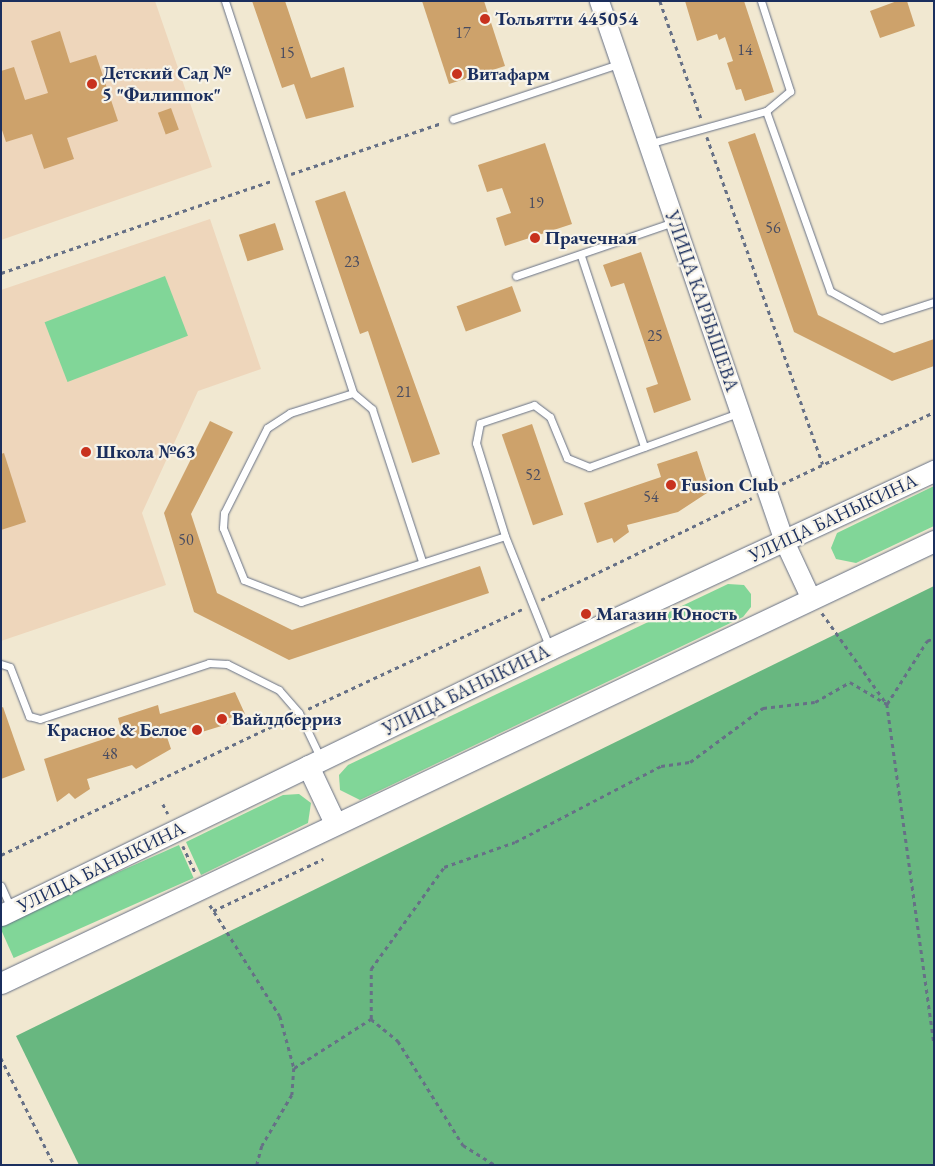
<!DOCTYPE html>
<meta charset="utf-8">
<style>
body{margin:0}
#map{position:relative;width:935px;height:1166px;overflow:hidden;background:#f1e8d1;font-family:"EB Garamond",serif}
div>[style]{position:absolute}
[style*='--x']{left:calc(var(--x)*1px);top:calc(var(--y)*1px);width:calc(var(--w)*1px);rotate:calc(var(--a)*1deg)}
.built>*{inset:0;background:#eed6bb}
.green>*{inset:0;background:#81d698;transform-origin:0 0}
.forest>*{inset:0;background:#68b780}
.building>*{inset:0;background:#cda26b;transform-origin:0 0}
.path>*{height:2.5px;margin-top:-1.25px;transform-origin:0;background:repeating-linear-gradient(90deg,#667086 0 4px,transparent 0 8px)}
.roads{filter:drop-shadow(0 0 1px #667086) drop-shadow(0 0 1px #667086)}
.lane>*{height:7px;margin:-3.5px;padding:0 3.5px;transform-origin:3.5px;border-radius:3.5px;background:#fff}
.secondary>*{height:19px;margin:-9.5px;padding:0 9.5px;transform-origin:9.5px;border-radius:9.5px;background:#fff}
.primary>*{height:21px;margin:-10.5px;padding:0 10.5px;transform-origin:10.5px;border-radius:10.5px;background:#fff}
.dots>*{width:14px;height:14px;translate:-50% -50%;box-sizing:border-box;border:2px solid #f7f3e8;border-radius:50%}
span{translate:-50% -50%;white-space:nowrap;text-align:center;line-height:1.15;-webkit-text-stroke:4.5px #f7f3e8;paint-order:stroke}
.number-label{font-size:16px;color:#484c61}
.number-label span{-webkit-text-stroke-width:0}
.poi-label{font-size:19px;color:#1b2f5e;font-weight:700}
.left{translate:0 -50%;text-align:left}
.right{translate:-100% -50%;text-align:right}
.street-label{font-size:19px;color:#1b2f5e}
.frame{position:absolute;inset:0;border:2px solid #1b2f5e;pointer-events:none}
</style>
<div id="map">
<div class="built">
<i style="clip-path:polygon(1px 1px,155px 1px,212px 167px,1px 240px)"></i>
<i style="clip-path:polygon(210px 219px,261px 369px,198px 391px,142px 513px,166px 585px,1px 641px,1px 290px)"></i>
</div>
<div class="green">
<i style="left:165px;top:276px;width:64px;height:129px;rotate:69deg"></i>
<i style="clip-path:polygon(934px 486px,934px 526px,856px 563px,836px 559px,831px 548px,837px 533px)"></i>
<i style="clip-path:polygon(728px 584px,744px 585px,751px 594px,751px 607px,743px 617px,360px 800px,340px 790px,339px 775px,348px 765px)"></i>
<i style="clip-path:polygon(299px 794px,311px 803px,308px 823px,201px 875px,186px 842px,283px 795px)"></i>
<i style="left:179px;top:845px;width:36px;height:197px;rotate:66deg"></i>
</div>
<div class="forest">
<i style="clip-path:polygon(934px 586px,934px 1165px,79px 1165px,16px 1036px)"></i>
</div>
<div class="building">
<i style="clip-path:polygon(252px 1px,285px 1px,311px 78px,344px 67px,354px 107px,306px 119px,294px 84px,282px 88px)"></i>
<i style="clip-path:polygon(422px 1px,484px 1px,505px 66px,449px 84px)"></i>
<i style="clip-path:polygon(685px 1px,744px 1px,774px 92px,745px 101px,741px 89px,736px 90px,727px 63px,733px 61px,725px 37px,719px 40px,717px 34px,697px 41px)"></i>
<i style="clip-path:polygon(897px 1px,907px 1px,915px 26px,880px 38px,870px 11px)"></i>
<i style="clip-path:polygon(60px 31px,70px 63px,96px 55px,118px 121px,67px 138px,74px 159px,44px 169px,32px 134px,6px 142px,1px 127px,1px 71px,14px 67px,25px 100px,48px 93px,31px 41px)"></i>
<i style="left:171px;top:108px;width:23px;height:14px;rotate:70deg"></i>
<i style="clip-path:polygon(755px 133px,818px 315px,894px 353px,934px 339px,934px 366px,892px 381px,794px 332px,728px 142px)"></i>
<i style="clip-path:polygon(545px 143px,572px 224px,505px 246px,496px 218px,511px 213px,502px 188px,487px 192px,478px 165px)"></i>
<i style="clip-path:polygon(345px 191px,440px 454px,412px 463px,368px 331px,360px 334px,315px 201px)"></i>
<i style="left:275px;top:223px;width:28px;height:38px;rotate:72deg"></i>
<i style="clip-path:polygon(641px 252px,691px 400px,654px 413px,646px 388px,658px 384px,624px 283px,611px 287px,603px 265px)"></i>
<i style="left:512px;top:286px;width:27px;height:59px;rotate:70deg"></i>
<i style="clip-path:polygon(210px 421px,233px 432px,191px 514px,217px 593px,292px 630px,480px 566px,489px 593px,289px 660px,194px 612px,164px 513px)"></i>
<i style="left:532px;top:424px;width:96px;height:32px;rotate:71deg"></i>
<i style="clip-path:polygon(697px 451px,710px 491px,678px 512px,627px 525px,629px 532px,614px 543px,612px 538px,597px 543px,584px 503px,661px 477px,657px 464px)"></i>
<i style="clip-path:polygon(4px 453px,26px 522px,1px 530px,1px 454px)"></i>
<i style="clip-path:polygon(235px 692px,245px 714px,226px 719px,228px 724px,192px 735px,189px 727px,166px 734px,171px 749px,136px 769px,132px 765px,87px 779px,90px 789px,75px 799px,69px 793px,57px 802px,44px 759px,122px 733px,118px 718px,158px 705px,160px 714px)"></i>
<i style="clip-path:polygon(3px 707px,25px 770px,1px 779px,1px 708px)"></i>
</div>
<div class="path">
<i style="--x:660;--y:1;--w:124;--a:70.7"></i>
<i style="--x:707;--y:137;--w:347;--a:70.5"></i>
<i style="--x:291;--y:174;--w:159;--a:-18.7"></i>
<i style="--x:1;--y:273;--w:286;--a:-18.8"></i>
<i style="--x:782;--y:484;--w:168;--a:-25.3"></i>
<i style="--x:541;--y:600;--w:234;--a:-25.8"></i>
<i style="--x:822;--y:613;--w:112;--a:54.5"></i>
<i style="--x:887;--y:704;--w:343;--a:82.1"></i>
<i style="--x:308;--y:709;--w:236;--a:-25"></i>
<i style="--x:163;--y:804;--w:11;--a:63"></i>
<i style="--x:183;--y:846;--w:29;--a:65"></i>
<i style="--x:1;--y:855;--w:319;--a:-25.4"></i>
<i style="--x:210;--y:905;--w:131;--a:57.8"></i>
<i style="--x:280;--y:1016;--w:54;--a:74.9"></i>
<i style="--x:294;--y:1068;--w:27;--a:94"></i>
<i style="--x:292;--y:1095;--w:59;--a:120.5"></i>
<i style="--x:262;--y:1146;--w:20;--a:105"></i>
<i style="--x:213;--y:911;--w:122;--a:-25.3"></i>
<i style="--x:371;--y:1019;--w:50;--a:-90"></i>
<i style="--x:371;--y:969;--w:125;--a:-54.4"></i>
<i style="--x:444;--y:867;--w:75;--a:-19.4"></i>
<i style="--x:515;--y:842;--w:165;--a:-27.5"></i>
<i style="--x:661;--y:766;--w:29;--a:-8"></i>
<i style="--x:690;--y:762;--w:91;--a:-36.5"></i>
<i style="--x:763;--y:708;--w:52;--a:-6.6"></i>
<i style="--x:815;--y:702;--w:40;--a:-29.7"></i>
<i style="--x:850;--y:682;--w:43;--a:30.7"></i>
<i style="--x:887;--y:704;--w:75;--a:-57.6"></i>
<i style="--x:927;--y:641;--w:8;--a:-23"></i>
<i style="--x:1;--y:1058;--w:119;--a:63.6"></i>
<i style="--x:294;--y:1068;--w:91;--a:-32.5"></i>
<i style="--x:371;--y:1019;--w:35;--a:39"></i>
<i style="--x:398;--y:1041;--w:123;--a:58"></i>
<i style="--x:463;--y:1145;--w:38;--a:32"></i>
</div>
<div class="roads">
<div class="lane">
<i style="--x:225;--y:1;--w:412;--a:71.9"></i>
<i style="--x:353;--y:393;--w:25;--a:40"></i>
<i style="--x:372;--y:409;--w:160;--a:71.8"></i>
<i style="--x:761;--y:1;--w:95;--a:72.1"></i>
<i style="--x:790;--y:91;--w:31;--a:140"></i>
<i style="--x:453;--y:119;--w:174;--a:-18.4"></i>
<i style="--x:648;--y:144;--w:123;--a:-15.6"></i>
<i style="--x:766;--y:111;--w:191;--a:70.4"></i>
<i style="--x:830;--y:291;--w:58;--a:28.8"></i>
<i style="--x:881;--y:319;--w:56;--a:-17.8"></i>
<i style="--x:581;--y:256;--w:201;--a:71.7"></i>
<i style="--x:516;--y:276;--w:167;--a:-18.9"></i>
<i style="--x:353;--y:393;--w:66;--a:162.4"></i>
<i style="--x:290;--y:413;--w:27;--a:147"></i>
<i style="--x:267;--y:428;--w:95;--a:116.8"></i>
<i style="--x:224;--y:513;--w:15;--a:94"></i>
<i style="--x:223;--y:528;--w:56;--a:68"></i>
<i style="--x:244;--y:580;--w:61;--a:21.1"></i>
<i style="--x:301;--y:602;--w:214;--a:-17.9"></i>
<i style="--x:549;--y:646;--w:118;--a:-111.8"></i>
<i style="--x:505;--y:536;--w:97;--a:-107.3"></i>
<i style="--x:476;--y:443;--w:20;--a:-79"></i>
<i style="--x:480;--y:423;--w:57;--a:-18.4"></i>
<i style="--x:534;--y:405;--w:20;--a:37"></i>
<i style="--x:550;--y:417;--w:44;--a:67.5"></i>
<i style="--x:567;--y:458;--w:24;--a:22"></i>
<i style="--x:589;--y:467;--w:158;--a:-19.9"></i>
<i style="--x:1;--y:664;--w:9;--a:18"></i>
<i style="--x:10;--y:667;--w:53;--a:68.8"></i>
<i style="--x:29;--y:716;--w:11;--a:15"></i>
<i style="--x:40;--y:719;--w:178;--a:-18.3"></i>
<i style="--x:209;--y:663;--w:18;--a:3"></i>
<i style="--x:227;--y:664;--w:58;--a:26.6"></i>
<i style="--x:279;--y:690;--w:30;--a:49"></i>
<i style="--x:299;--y:713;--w:49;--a:64.5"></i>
<i style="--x:1;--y:886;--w:24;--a:66"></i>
</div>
<div class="secondary">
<i style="--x:599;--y:1;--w:571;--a:71.09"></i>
<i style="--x:784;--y:541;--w:64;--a:65"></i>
</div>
<div class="primary">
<i style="--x:308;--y:766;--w:63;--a:64.7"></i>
<i style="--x:1;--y:915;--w:610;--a:-25.85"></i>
<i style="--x:550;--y:649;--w:423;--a:-24.9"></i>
<i style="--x:1;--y:983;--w:1032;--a:-25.35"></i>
</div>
</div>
<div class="dots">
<i style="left:485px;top:19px;background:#c8321e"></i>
<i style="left:457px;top:74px;background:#c8321e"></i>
<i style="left:92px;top:84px;background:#c8321e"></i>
<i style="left:535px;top:238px;background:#c8321e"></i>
<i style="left:86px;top:452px;background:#c8321e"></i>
<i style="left:671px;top:485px;background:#c8321e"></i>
<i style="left:586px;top:614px;background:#c8321e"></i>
<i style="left:222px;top:719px;background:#c8321e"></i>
<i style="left:197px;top:730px;background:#c8321e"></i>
</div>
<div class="number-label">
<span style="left:463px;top:33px">17</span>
<span style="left:745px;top:50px">14</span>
<span style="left:287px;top:53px">15</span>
<span style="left:536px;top:203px">19</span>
<span style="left:773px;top:228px">56</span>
<span style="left:352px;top:262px">23</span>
<span style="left:655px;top:336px">25</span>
<span style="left:404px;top:392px">21</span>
<span style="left:533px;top:475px">52</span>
<span style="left:651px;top:497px">54</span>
<span style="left:186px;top:540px">50</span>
<span style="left:110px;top:754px">48</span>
</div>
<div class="poi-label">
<span class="left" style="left:495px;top:19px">Тольятти 445054</span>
<span class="left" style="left:102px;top:84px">Детский Сад №<br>5 "Филиппок"</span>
<span class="left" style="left:467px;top:74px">Витафарм</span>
<span class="left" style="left:545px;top:238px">Прачечная</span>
<span class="left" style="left:96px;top:452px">Школа №63</span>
<span class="left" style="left:681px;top:485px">Fusion Club</span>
<span class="left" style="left:596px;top:614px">Магазин Юность</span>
<span class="left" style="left:232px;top:719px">Вайлдберриз</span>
<span class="right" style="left:187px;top:730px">Красное &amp; Белое</span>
</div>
<div class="street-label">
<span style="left:702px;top:301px;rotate:71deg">УЛИЦА КАРБЫШЕВА</span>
<span style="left:833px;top:518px;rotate:-25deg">УЛИЦА БАНЫКИНА</span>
<span style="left:466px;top:690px;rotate:-26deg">УЛИЦА БАНЫКИНА</span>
<span style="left:101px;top:867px;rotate:-26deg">УЛИЦА БАНЫКИНА</span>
</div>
<div class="frame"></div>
</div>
